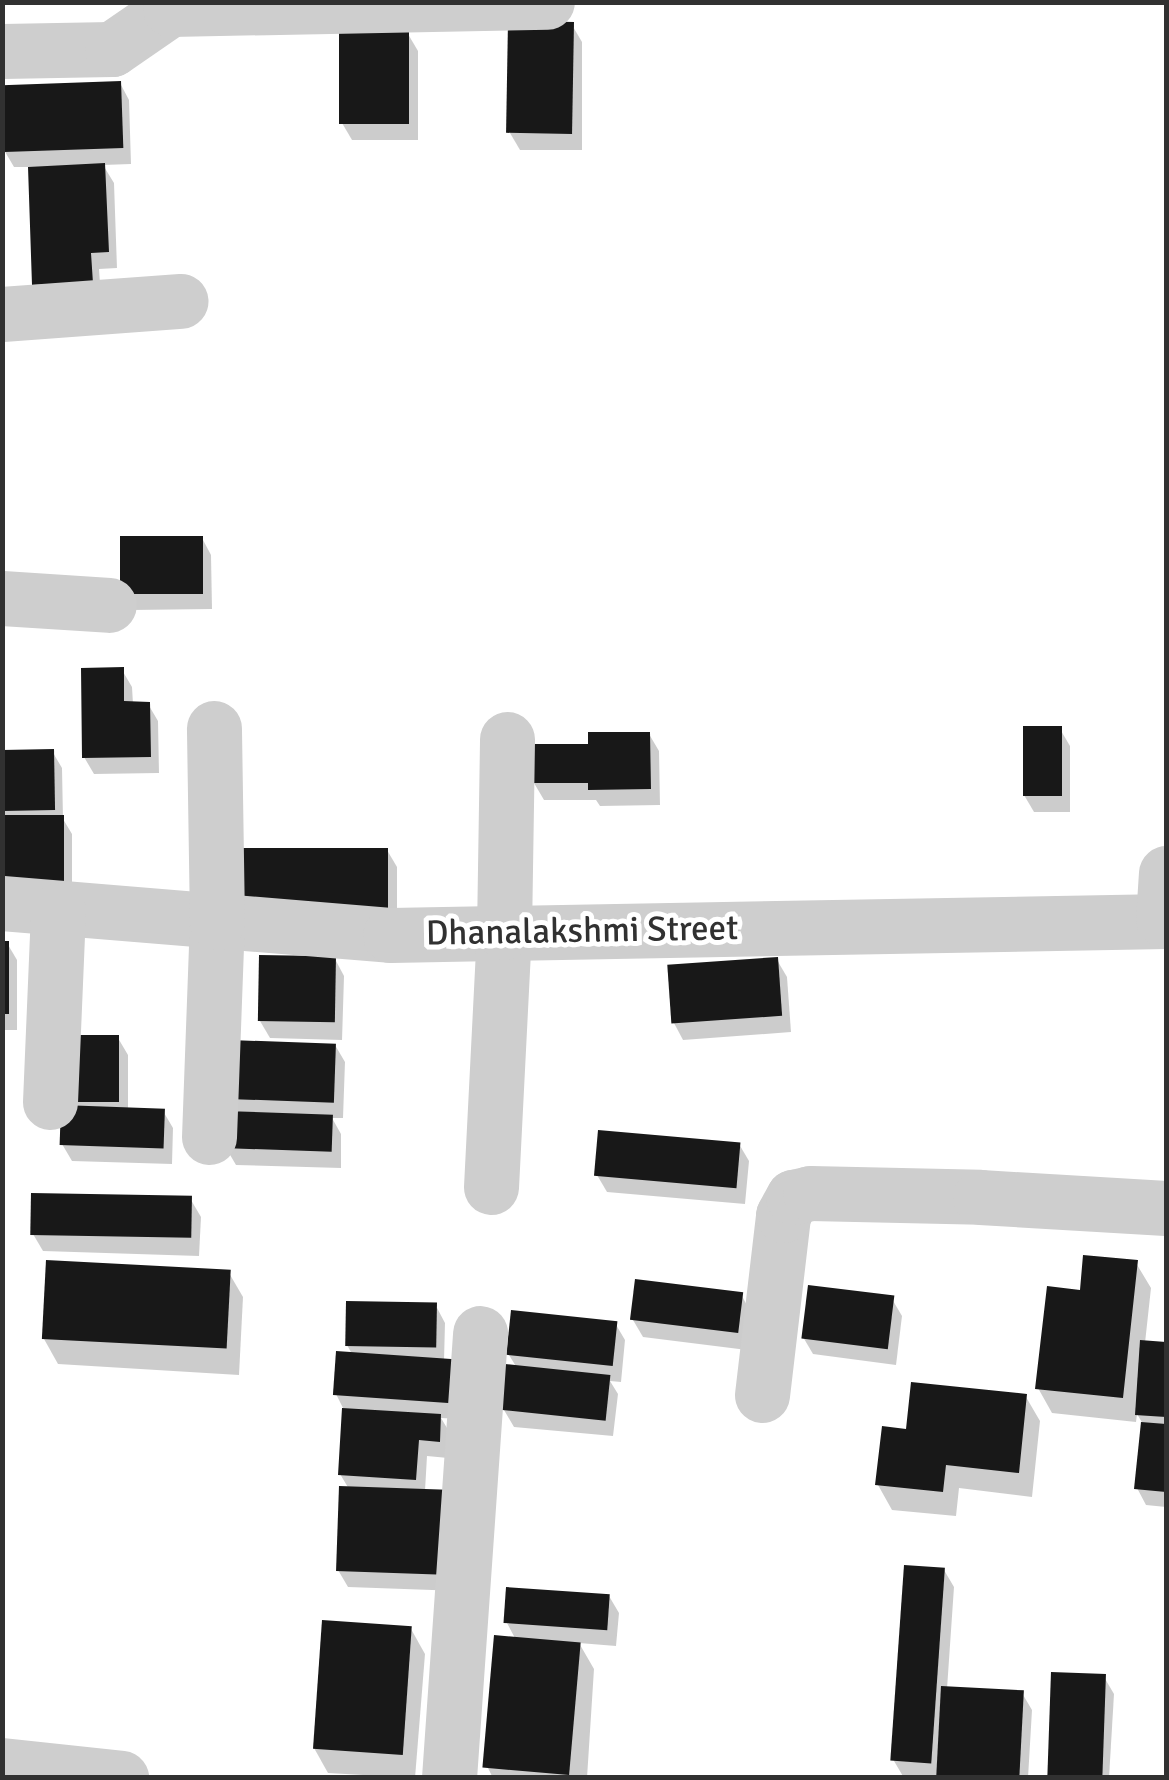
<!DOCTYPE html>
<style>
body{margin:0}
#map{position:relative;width:1169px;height:1780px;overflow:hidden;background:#fff;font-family:Signika,sans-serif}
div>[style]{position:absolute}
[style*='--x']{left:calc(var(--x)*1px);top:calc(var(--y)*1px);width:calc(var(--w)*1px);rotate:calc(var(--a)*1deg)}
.shadow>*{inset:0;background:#0003}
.building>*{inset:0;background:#181818;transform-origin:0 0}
.minor>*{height:55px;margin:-27.5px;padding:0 27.5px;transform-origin:27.5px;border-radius:27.5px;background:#cecece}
span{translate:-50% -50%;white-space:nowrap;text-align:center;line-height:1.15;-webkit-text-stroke:10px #fff;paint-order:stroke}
.street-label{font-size:35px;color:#313131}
.frame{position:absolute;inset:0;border:5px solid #313131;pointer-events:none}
</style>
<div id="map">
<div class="shadow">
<i style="clip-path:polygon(572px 25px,582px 42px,582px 150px,520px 150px,510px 133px)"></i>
<i style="clip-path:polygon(408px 34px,418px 51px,418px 140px,352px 140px,342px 123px)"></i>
<i style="clip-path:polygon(120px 83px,129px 100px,131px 164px,103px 165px,114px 183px,117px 268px,99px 269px,101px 299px,30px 167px,14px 167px,4px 150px)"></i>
<i style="clip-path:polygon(202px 538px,211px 555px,212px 609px,132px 610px,122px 539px)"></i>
<i style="clip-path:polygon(122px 670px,132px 687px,133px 704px,148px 704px,158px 721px,159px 773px,94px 774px,84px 757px)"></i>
<i style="clip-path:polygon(1060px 729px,1070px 746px,1070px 812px,1034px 812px,1024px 795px)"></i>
<i style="clip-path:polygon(649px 734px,659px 751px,660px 805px,600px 806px,596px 800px,544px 800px,534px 783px,590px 746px)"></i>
<i style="clip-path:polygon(52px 751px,62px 768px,63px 819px,72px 834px,72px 897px,2px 897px,2px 752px)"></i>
<i style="clip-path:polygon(387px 850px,397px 867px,397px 925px,240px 908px)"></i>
<i style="clip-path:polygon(7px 943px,17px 960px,17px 1030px,2px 1030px,2px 944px)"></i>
<i style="clip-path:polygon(335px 959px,344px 976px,342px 1040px,270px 1038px,260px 1021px)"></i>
<i style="clip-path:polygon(777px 960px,787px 977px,791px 1032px,683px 1040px,674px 1023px)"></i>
<i style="clip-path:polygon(118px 1038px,128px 1055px,128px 1110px,163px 1111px,173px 1128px,172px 1164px,72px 1161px,62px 1144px,74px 1102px)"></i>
<i style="clip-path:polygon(335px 1045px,345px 1062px,343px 1118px,332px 1118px,341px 1134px,341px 1168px,236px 1165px,226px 1148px,240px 1114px,231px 1099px)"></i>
<i style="clip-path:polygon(739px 1144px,749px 1161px,745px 1204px,607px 1192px,597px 1175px)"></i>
<i style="clip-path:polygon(191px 1200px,201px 1217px,199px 1256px,43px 1251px,33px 1234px)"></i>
<i style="clip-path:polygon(1136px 1263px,1151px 1288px,1145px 1343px,1166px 1344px,1166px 1507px,1146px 1505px,1137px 1488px,1143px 1424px,1137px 1414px,1136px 1422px,1052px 1413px,1038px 1388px,1082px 1293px)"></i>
<i style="clip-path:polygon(229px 1273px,243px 1297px,239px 1375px,58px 1364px,44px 1339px)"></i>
<i style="clip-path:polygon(742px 1296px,751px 1313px,747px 1350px,643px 1337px,633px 1320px)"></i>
<i style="clip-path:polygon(892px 1299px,902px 1316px,896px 1365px,813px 1354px,803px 1337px)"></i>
<i style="clip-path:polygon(436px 1306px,445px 1323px,444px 1361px,461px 1419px,441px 1418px,450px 1433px,448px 1458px,427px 1456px,425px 1491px,460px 1591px,348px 1587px,338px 1570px,349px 1489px,340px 1474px,344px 1410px,336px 1394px,352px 1354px,347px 1345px)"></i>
<i style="clip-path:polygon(615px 1323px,625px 1340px,621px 1382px,610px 1381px,618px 1394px,613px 1436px,514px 1427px,504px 1410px,517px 1368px,509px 1355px)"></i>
<i style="clip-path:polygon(1026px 1397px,1040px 1421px,1032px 1497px,959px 1488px,956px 1516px,892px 1510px,878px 1485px,908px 1432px)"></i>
<i style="clip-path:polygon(944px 1570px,954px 1587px,947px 1689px,1022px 1693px,1032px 1710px,1028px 1778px,904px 1778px,894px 1761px)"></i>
<i style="clip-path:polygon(609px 1596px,619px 1613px,616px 1646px,579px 1643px,594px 1669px,587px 1778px,493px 1778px,488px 1768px,516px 1640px,507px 1623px)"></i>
<i style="clip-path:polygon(411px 1629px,425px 1654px,415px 1778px,328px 1773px,314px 1748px)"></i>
<i style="clip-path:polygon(1104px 1677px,1114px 1694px,1109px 1778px,1047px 1778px)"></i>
</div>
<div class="building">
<i style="left:574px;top:22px;width:112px;height:66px;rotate:91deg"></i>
<i style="left:409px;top:31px;width:93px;height:70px;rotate:90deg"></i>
<i style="left:121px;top:81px;width:67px;height:119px;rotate:88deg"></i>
<i style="clip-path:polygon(105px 163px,109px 252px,91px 253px,93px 283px,32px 285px,28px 167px)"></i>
<i style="left:120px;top:536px;width:83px;height:58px"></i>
<i style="clip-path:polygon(124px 667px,124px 701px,150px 702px,151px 757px,82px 758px,81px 668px)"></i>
<i style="left:1023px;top:726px;width:39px;height:70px"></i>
<i style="clip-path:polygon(588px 732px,650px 732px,651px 789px,588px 790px,588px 783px,532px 783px,532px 744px,588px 744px)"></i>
<i style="left:54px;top:749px;width:61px;height:52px;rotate:89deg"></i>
<i style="left:2px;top:815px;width:62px;height:66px"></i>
<i style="left:237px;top:848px;width:151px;height:61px"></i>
<i style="left:2px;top:941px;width:7px;height:73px"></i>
<i style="left:259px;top:955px;width:77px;height:66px;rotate:1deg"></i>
<i style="left:778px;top:957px;width:59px;height:111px;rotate:86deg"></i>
<i style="left:71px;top:1035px;width:48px;height:67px"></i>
<i style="left:230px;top:1040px;width:106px;height:59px;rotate:2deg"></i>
<i style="left:61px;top:1105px;width:104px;height:40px;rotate:2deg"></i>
<i style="left:224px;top:1111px;width:109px;height:37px;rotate:2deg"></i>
<i style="left:598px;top:1130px;width:143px;height:46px;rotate:5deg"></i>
<i style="left:31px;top:1193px;width:161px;height:42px;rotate:1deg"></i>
<i style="clip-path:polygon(1083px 1255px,1138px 1260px,1123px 1398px,1035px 1389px,1047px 1286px,1080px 1290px)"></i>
<i style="left:46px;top:1260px;width:185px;height:79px;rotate:3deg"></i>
<i style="left:635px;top:1279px;width:109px;height:41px;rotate:7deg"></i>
<i style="left:808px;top:1285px;width:87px;height:54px;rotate:7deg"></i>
<i style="left:346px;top:1301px;width:91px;height:45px;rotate:1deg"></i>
<i style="left:511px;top:1310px;width:107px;height:45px;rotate:6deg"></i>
<i style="clip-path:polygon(1140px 1340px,1166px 1342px,1166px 1417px,1135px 1415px)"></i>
<i style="left:336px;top:1351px;width:119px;height:44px;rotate:4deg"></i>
<i style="left:505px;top:1364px;width:106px;height:46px;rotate:6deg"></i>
<i style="clip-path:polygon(911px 1382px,1027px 1394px,1019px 1473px,946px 1465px,943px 1492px,875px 1485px,882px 1426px,906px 1429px)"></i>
<i style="clip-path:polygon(342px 1408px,441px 1414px,440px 1442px,419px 1440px,416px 1480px,338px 1475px)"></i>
<i style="clip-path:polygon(1141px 1422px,1166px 1424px,1166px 1492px,1134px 1489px)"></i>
<i style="left:339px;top:1486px;width:115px;height:85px;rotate:2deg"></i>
<i style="left:904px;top:1565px;width:41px;height:196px;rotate:4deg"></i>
<i style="left:506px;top:1587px;width:104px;height:36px;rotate:4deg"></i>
<i style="left:322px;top:1620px;width:90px;height:129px;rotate:4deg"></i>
<i style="left:494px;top:1635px;width:87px;height:133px;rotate:5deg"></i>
<i style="left:1051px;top:1672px;width:55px;height:106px;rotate:2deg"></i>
<i style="left:941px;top:1686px;width:83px;height:92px;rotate:3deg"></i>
</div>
<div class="minor">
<i style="--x:2;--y:51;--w:110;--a:-1"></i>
<i style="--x:112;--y:49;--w:70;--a:-34.6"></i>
<i style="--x:170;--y:9;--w:377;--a:-1.1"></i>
<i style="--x:2;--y:314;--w:179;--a:-4.2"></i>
<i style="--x:2;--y:598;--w:107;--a:3.7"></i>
<i style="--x:2;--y:903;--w:389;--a:4.7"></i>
<i style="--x:390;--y:935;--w:776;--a:-1.03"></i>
<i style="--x:1163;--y:919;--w:46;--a:-86.3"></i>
<i style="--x:50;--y:1102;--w:192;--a:-87.6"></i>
<i style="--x:209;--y:1137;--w:215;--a:-87.9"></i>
<i style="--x:217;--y:922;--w:194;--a:-90.9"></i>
<i style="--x:491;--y:1187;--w:255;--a:-87.1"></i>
<i style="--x:504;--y:932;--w:193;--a:-89.1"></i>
<i style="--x:762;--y:1395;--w:181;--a:-83.3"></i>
<i style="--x:783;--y:1215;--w:21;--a:-61"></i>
<i style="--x:793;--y:1197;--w:17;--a:-13"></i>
<i style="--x:810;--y:1193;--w:170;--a:1.3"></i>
<i style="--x:980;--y:1197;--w:186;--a:3.4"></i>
<i style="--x:2;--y:1765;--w:120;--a:6.2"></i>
<i style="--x:449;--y:1778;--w:446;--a:-86"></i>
</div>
<div class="street-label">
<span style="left:582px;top:931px;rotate:-1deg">Dhanalakshmi Street</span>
</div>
<div class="frame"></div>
</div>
